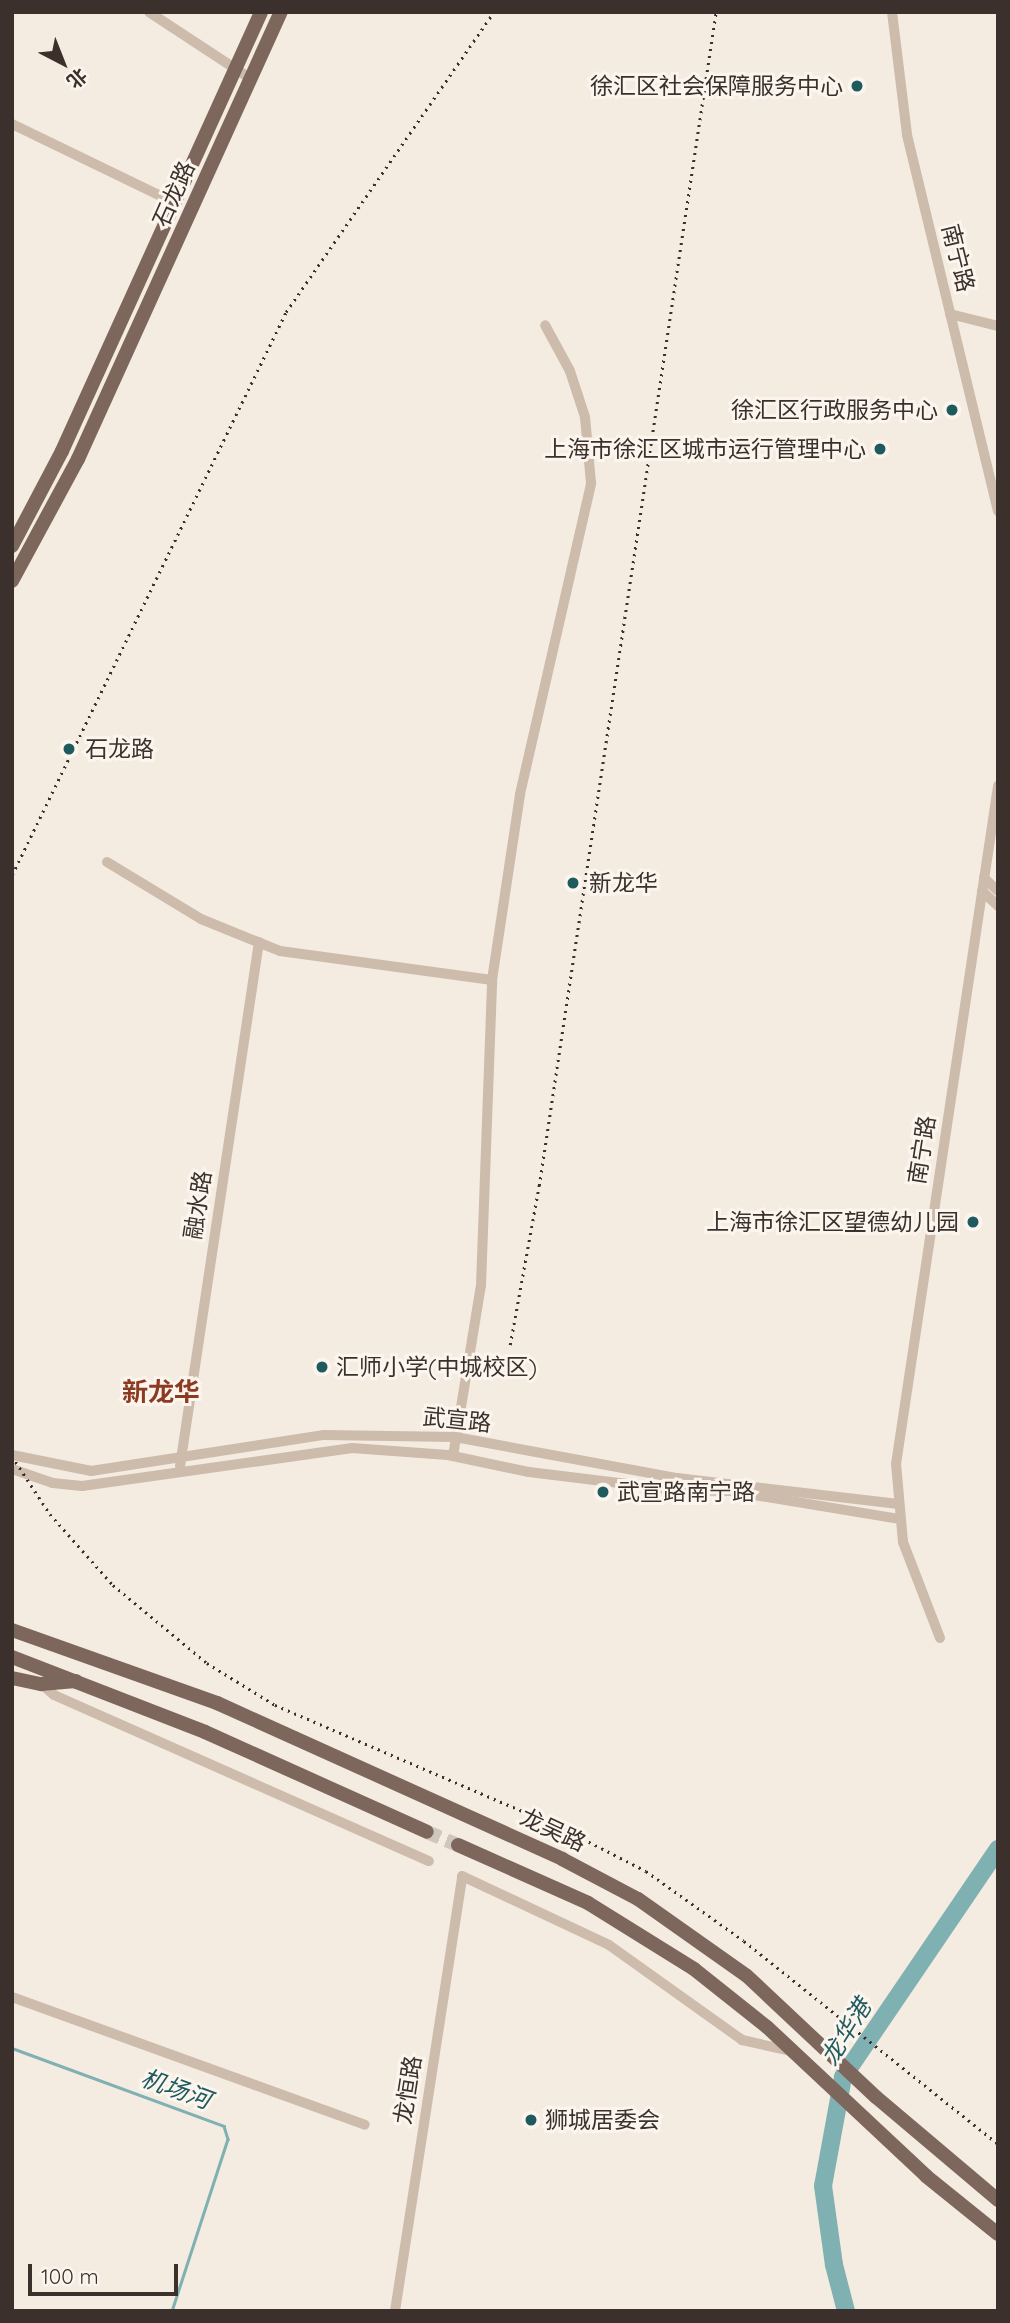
<!DOCTYPE html>
<meta charset="utf-8">
<style>
body{margin:0}
#map{position:relative;width:1010px;height:2323px;overflow:hidden;background:#f4ebe1;font-family:Quicksand,"Noto Sans SC",sans-serif}
div>[style]{position:absolute}
[style*='--x']{left:calc(var(--x)*1px);top:calc(var(--y)*1px);width:calc(var(--w)*1px);rotate:calc(var(--a)*1deg)}
.stream>*{height:2.5px;margin:-1.25px;padding:0 1.25px;transform-origin:1.25px;border-radius:1.25px;background:#7fb0b2}
.river>*{height:18px;margin:-9px;padding:0 9px;transform-origin:9px;border-radius:9px;background:#7fb0b2}
.major-tunnel>*{height:14px;margin-top:-7px;transform-origin:0;background:repeating-linear-gradient(90deg,#cfc6bd 0 14px,transparent 0 21px)}
.minor>*{height:10px;margin:-5px;padding:0 5px;transform-origin:5px;border-radius:5px;background:#cdbbac}
.major>*{height:14px;margin:-7px;padding:0 7px;transform-origin:7px;border-radius:7px;background:#7d675c}
.rail>*{height:2.5px;margin-top:-1.25px;transform-origin:0;background:repeating-linear-gradient(90deg,#3b302b 0 2px,transparent 0 7px)}
.dots>*{width:19px;height:19px;translate:-50% -50%;box-sizing:border-box;border:4px solid #fbf5ee;border-radius:50%}
span{translate:-50% -50%;white-space:nowrap;text-align:center;line-height:1.15;-webkit-text-stroke:6px #fbf5ee;paint-order:stroke}
.poi-label{font-size:23px;color:#3b302b}
.right{translate:-100% -50%;text-align:right}
.left{translate:0 -50%;text-align:left}
.street-label{font-size:23px;color:#3b302b}
.water-label{font-size:24px;color:#1f5a5e;font-style:italic}
.quarter-label{font-size:26px;color:#8c3b22;font-weight:700}
.frame{position:absolute;inset:0;border:14px solid #3b302b;pointer-events:none}
.north{position:absolute;left:28px;top:28px;width:70px;height:70px;-webkit-text-stroke:5px #fbf5ee;paint-order:stroke;rotate:138deg;font-size:19px;font-weight:700;line-height:28px;text-align:center;color:#3b302b}
.north::after{content:'';display:block;margin:auto;width:24px;height:32px;background:#3b302b;clip-path:polygon(50% 0,100% 100%,50% 72%,0 100%)}
.scale{position:absolute;left:28px;top:2264px;width:150px;height:32px;box-sizing:border-box;border:4px solid #3b302b;border-top:0;padding-left:9px;font-size:21px;line-height:24px;white-space:nowrap;color:#3b302b;-webkit-text-stroke:5px #fbf5ee;paint-order:stroke}
</style>
<div id="map">
<div class="stream">
<i style="--x:12;--y:2048;--w:226;--a:20.2"></i>
<i style="--x:224;--y:2126;--w:14;--a:73"></i>
<i style="--x:228;--y:2139;--w:181;--a:108"></i>
</div>
<div class="river">
<i style="--x:846;--y:2311;--w:48;--a:-104.6"></i>
<i style="--x:834;--y:2265;--w:80;--a:-97.9"></i>
<i style="--x:823;--y:2186;--w:111;--a:-79.6"></i>
<i style="--x:843;--y:2077;--w:276;--a:-55.8"></i>
</div>
<div class="major-tunnel">
<i style="--x:427;--y:1832;--w:34;--a:23"></i>
</div>
<div class="minor">
<i style="--x:149;--y:12;--w:122;--a:33.3"></i>
<i style="--x:892;--y:12;--w:124;--a:83"></i>
<i style="--x:907;--y:135;--w:387;--a:76.4"></i>
<i style="--x:12;--y:124;--w:179;--a:25.8"></i>
<i style="--x:950;--y:314;--w:49;--a:14"></i>
<i style="--x:107;--y:862;--w:110;--a:31.2"></i>
<i style="--x:201;--y:919;--w:85;--a:22.1"></i>
<i style="--x:280;--y:951;--w:214;--a:7.8"></i>
<i style="--x:984;--y:878;--w:19;--a:43"></i>
<i style="--x:982;--y:891;--w:22;--a:43"></i>
<i style="--x:12;--y:1455;--w:81;--a:11.4"></i>
<i style="--x:91;--y:1471;--w:236;--a:-8.8"></i>
<i style="--x:324;--y:1435;--w:131;--a:0.9"></i>
<i style="--x:455;--y:1437;--w:226;--a:10.5"></i>
<i style="--x:677;--y:1478;--w:223;--a:6.7"></i>
<i style="--x:453;--y:1456;--w:173;--a:-80.7"></i>
<i style="--x:481;--y:1285;--w:305;--a:-87.9"></i>
<i style="--x:492;--y:980;--w:188;--a:-81.4"></i>
<i style="--x:520;--y:794;--w:319;--a:-77.1"></i>
<i style="--x:591;--y:483;--w:66;--a:-95.2"></i>
<i style="--x:585;--y:417;--w:48;--a:-108.1"></i>
<i style="--x:570;--y:371;--w:52;--a:-118.5"></i>
<i style="--x:180;--y:1466;--w:530;--a:-81.43"></i>
<i style="--x:12;--y:1469;--w:43;--a:18.9"></i>
<i style="--x:53;--y:1483;--w:29;--a:6"></i>
<i style="--x:82;--y:1486;--w:273;--a:-8"></i>
<i style="--x:352;--y:1448;--w:96;--a:4.2"></i>
<i style="--x:448;--y:1455;--w:83;--a:11.9"></i>
<i style="--x:529;--y:1472;--w:148;--a:7"></i>
<i style="--x:676;--y:1490;--w:54;--a:1.1"></i>
<i style="--x:730;--y:1491;--w:171;--a:9.4"></i>
<i style="--x:940;--y:1638;--w:103;--a:-111.1"></i>
<i style="--x:903;--y:1542;--w:78;--a:-95.1"></i>
<i style="--x:896;--y:1464;--w:686;--a:-81.44"></i>
<i style="--x:41;--y:1684;--w:17;--a:40"></i>
<i style="--x:54;--y:1695;--w:410;--a:23.9"></i>
<i style="--x:12;--y:1997;--w:375;--a:19.9"></i>
<i style="--x:395;--y:2311;--w:440;--a:-81.2"></i>
<i style="--x:462;--y:1876;--w:162;--a:25.1"></i>
<i style="--x:609;--y:1945;--w:163;--a:35.5"></i>
<i style="--x:742;--y:2040;--w:50;--a:12.7"></i>
</div>
<div class="major">
<i style="--x:12;--y:546;--w:107;--a:-62.2"></i>
<i style="--x:62;--y:451;--w:482;--a:-65.6"></i>
<i style="--x:12;--y:581;--w:139;--a:-61.6"></i>
<i style="--x:78;--y:459;--w:491;--a:-65.6"></i>
<i style="--x:12;--y:1630;--w:218;--a:19.6"></i>
<i style="--x:217;--y:1703;--w:379;--a:24.3"></i>
<i style="--x:562;--y:1859;--w:86;--a:27.8"></i>
<i style="--x:638;--y:1899;--w:133;--a:35.2"></i>
<i style="--x:747;--y:1976;--w:177;--a:43.2"></i>
<i style="--x:876;--y:2097;--w:160;--a:40.2"></i>
<i style="--x:12;--y:1657;--w:207;--a:21.2"></i>
<i style="--x:205;--y:1732;--w:243;--a:24.2"></i>
<i style="--x:12;--y:1678;--w:30;--a:12"></i>
<i style="--x:41;--y:1684;--w:35;--a:-5"></i>
<i style="--x:458;--y:1845;--w:142;--a:24"></i>
<i style="--x:588;--y:1903;--w:125;--a:31.9"></i>
<i style="--x:694;--y:1969;--w:93;--a:38.5"></i>
<i style="--x:767;--y:2027;--w:218;--a:43.1"></i>
<i style="--x:926;--y:2176;--w:92;--a:38.9"></i>
</div>
<div class="rail">
<i style="--x:12;--y:875;--w:626;--a:-64.05"></i>
<i style="--x:286;--y:312;--w:365;--a:-55.3"></i>
<i style="--x:510;--y:1345;--w:162;--a:-79.7"></i>
<i style="--x:539;--y:1186;--w:1187;--a:-81.43"></i>
<i style="--x:12;--y:1456;--w:69;--a:56.8"></i>
<i style="--x:50;--y:1514;--w:95;--a:48.4"></i>
<i style="--x:113;--y:1585;--w:122;--a:39.7"></i>
<i style="--x:207;--y:1663;--w:80;--a:31.7"></i>
<i style="--x:275;--y:1705;--w:314;--a:23.2"></i>
<i style="--x:564;--y:1829;--w:92;--a:27.1"></i>
<i style="--x:646;--y:1871;--w:120;--a:35.5"></i>
<i style="--x:744;--y:1941;--w:325;--a:38.6"></i>
</div>
<div class="dots">
<i style="left:857px;top:86px;background:#1f5a5e"></i>
<i style="left:952px;top:410px;background:#1f5a5e"></i>
<i style="left:880px;top:449px;background:#1f5a5e"></i>
<i style="left:69px;top:749px;background:#1f5a5e"></i>
<i style="left:573px;top:883px;background:#1f5a5e"></i>
<i style="left:973px;top:1222px;background:#1f5a5e"></i>
<i style="left:322px;top:1367px;background:#1f5a5e"></i>
<i style="left:603px;top:1492px;background:#1f5a5e"></i>
<i style="left:531px;top:2120px;background:#1f5a5e"></i>
</div>
<div class="poi-label">
<span class="right" style="left:843px;top:86px">徐汇区社会保障服务中心</span>
<span class="right" style="left:938px;top:410px">徐汇区行政服务中心</span>
<span class="right" style="left:866px;top:449px">上海市徐汇区城市运行管理中心</span>
<span class="left" style="left:85px;top:749px">石龙路</span>
<span class="left" style="left:589px;top:883px">新龙华</span>
<span class="right" style="left:959px;top:1222px">上海市徐汇区望德幼儿园</span>
<span class="left" style="left:336px;top:1367px">汇师小学(中城校区)</span>
<span class="left" style="left:617px;top:1492px">武宣路南宁路</span>
<span class="left" style="left:545px;top:2120px">狮城居委会</span>
</div>
<div class="street-label">
<span style="left:174px;top:194px;rotate:-66deg">石龙路</span>
<span style="left:958px;top:258px;rotate:76deg">南宁路</span>
<span style="left:922px;top:1150px;rotate:-81deg">南宁路</span>
<span style="left:198px;top:1205px;rotate:-81deg">融水路</span>
<span style="left:457px;top:1420px;rotate:6deg">武宣路</span>
<span style="left:553px;top:1830px;rotate:25deg">龙吴路</span>
<span style="left:408px;top:2090px;rotate:-81deg">龙恒路</span>
</div>
<div class="water-label">
<span style="left:846px;top:2032px;rotate:-58deg">龙华港</span>
<span style="left:176px;top:2089px;rotate:20deg">机场河</span>
</div>
<div class="quarter-label">
<span style="left:161px;top:1392px">新龙华</span>
</div>
<div class="frame"></div>
<div class="north">北</div>
<div class="scale">100 m</div>
</div>
